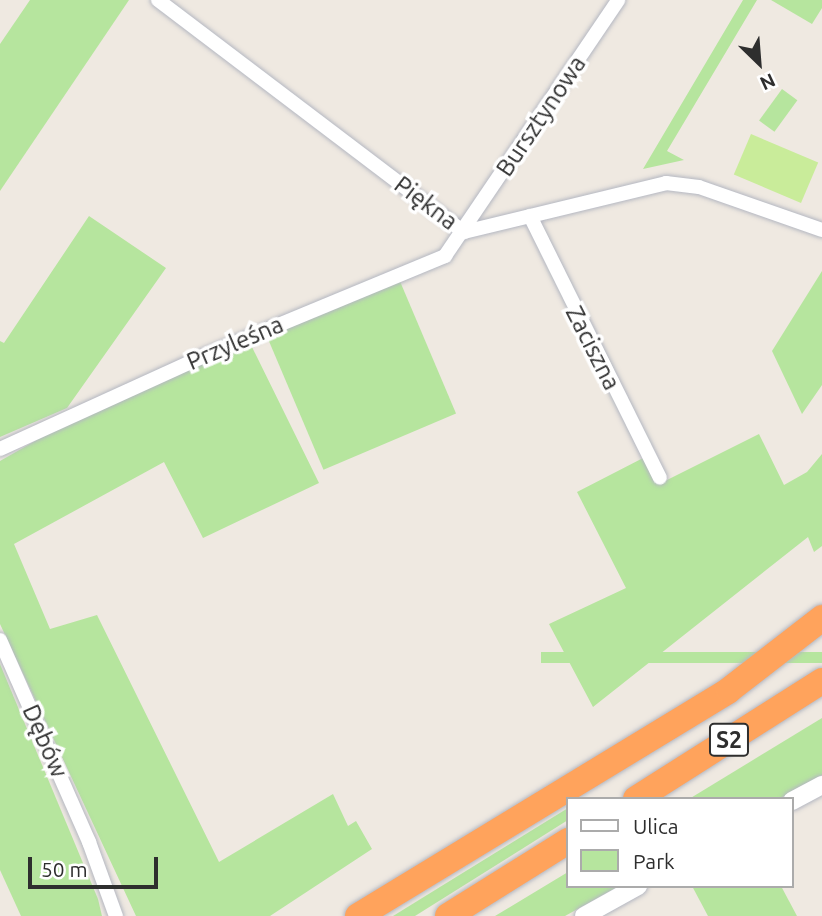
<!DOCTYPE html>
<meta charset="utf-8">
<style>
body{margin:0}
#map{position:relative;width:822px;height:916px;overflow:hidden;background:#efe9e1;font-family:Ubuntu,sans-serif}
div>[style]{position:absolute}
[style*='--x']{left:calc(var(--x)*1px);top:calc(var(--y)*1px);width:calc(var(--w)*1px);rotate:calc(var(--a)*1deg)}
.green>*{inset:0;background:#b6e59e;transform-origin:0 0}
.pitch>*{inset:0;background:#c9ec9a;transform-origin:0 0}
.roads{filter:drop-shadow(0 0 2px #b4b7c1) drop-shadow(0 0 2px #b4b7c1)}
.minor>*{height:14px;margin:-7px;padding:0 7px;transform-origin:7px;border-radius:7px;background:#fff}
.tertiary>*{height:18px;margin:-9px;padding:0 9px;transform-origin:9px;border-radius:9px;background:#fff}
.motorway>*{height:26px;margin:-13px;padding:0 13px;transform-origin:13px;border-radius:13px;background:#ffa35c}
span{translate:-50% -50%;white-space:nowrap;text-align:center;line-height:1.15;-webkit-text-stroke:7px #fff;paint-order:stroke}
.shield-label span{padding:2px 5px;background:#fff;border:2px solid;border-radius:5px;-webkit-text-stroke-width:0}
.shield-label{font-size:23px;color:#2e2e2e;font-weight:700}
.street-label{font-size:24px;color:#2e2e2e}
.legend{position:absolute;left:566px;top:797px;width:228px;height:91px;box-sizing:border-box;background:#fff;border:2px solid #ababab;margin:0;padding:9px 12px;list-style:none;font-size:21px;color:#2e2e2e}
.legend li{display:flex;align-items:center;gap:14px;height:35px}
.legend b{width:35px;border:2px solid #ababab}
.north{position:absolute;left:724px;top:28px;width:70px;height:70px;-webkit-text-stroke:5px #fff;paint-order:stroke;rotate:155deg;font-size:19px;font-weight:700;line-height:28px;text-align:center;color:#2e2e2e}
.north::after{content:'';display:block;margin:auto;width:24px;height:32px;background:#2e2e2e;clip-path:polygon(50% 0,100% 100%,50% 72%,0 100%)}
.scale{position:absolute;left:28px;top:857px;width:130px;height:32px;box-sizing:border-box;border:4px solid #2e2e2e;border-top:0;padding-left:9px;font-size:21px;line-height:24px;white-space:nowrap;color:#2e2e2e;-webkit-text-stroke:5px #fff;paint-order:stroke}
</style>
<div id="map">
<div class="green">
<i style="clip-path:polygon(30px 0,129px 0,0 191px,0 44px)"></i>
<i style="clip-path:polygon(743px 0,757px 0,667px 151px,684px 160px,643px 169px)"></i>
<i style="clip-path:polygon(771px 0,822px 0,822px 8px,812px 24px)"></i>
<i style="left:782px;top:89px;width:19px;height:39px;rotate:36deg"></i>
<i style="clip-path:polygon(89px 216px,166px 268px,67px 408px,0 437px,0 341px,4px 343px)"></i>
<i style="clip-path:polygon(822px 271px,822px 385px,802px 414px,772px 351px)"></i>
<i style="left:399px;top:279px;width:146px;height:144px;rotate:67deg"></i>
<i style="clip-path:polygon(250px 343px,319px 483px,203px 538px,164px 462px,14px 544px,50px 629px,97px 615px,219px 862px,333px 794px,348px 826px,356px 821px,372px 849px,270px 916px,136px 916px,0 624px,0 461px,63px 425px)"></i>
<i style="clip-path:polygon(759px 434px,784px 485px,807px 472px,822px 454px,822px 546px,814px 552px,808px 537px,593px 707px,549px 624px,626px 588px,577px 492px,645px 457px,659px 484px)"></i>
<i style="left:822px;top:652px;width:11px;height:281px;rotate:90deg"></i>
<i style="clip-path:polygon(0 664px,98px 899px,102px 916px,21px 916px,0 870px)"></i>
<i style="clip-path:polygon(822px 718px,822px 775px,779px 799px,689px 799px)"></i>
<i style="clip-path:polygon(568px 808px,568px 820px,415px 916px,393px 916px)"></i>
<i style="clip-path:polygon(568px 872px,568px 886px,619px 886px,565px 916px,495px 916px)"></i>
<i style="clip-path:polygon(692px 886px,781px 886px,797px 916px,708px 916px)"></i>
</div>
<div class="pitch">
<i style="left:751px;top:134px;width:73px;height:44px;rotate:23deg"></i>
</div>
<div class="roads">
<div class="minor">
<i style="--x:158;--y:0;--w:384;--a:37.2"></i>
<i style="--x:464;--y:232;--w:208;--a:-13.6"></i>
<i style="--x:666;--y:183;--w:33;--a:7"></i>
<i style="--x:699;--y:187;--w:130;--a:19.3"></i>
<i style="--x:530;--y:216;--w:292;--a:63.6"></i>
<i style="--x:0;--y:449;--w:226;--a:-24.5"></i>
<i style="--x:206;--y:355;--w:259;--a:-22.5"></i>
<i style="--x:445;--y:256;--w:309;--a:-55.9"></i>
<i style="--x:0;--y:640;--w:221;--a:66.2"></i>
<i style="--x:89;--y:842;--w:79;--a:70"></i>
</div>
<div class="tertiary">
<i style="--x:792;--y:801;--w:34;--a:-28"></i>
<i style="--x:584;--y:916;--w:62;--a:-29.1"></i>
</div>
<div class="motorway">
<i style="--x:636;--y:799;--w:220;--a:-32.4"></i>
<i style="--x:358;--y:916;--w:434;--a:-31.3"></i>
<i style="--x:729;--y:690;--w:118;--a:-37.7"></i>
<i style="--x:448;--y:916;--w:142;--a:-32"></i>
</div>
</div>
<div class="shield-label">
<span style="left:729px;top:740px">S2</span>
</div>
<div class="street-label">
<span style="left:541px;top:116px;rotate:-56deg">Bursztynowa</span>
<span style="left:426px;top:203px;rotate:37deg">Piękna</span>
<span style="left:235px;top:343px;rotate:-23deg">Przyleśna</span>
<span style="left:593px;top:348px;rotate:63deg">Zaciszna</span>
<span style="left:45px;top:741px;rotate:66deg">Dębów</span>
</div>
<ul class="legend">
<li><b style="height:9px;background:#fff"></b>Ulica</li>
<li><b style="height:19px;background:#b6e59e"></b>Park</li>
</ul>
<div class="north">N</div>
<div class="scale">50 m</div>
</div>
